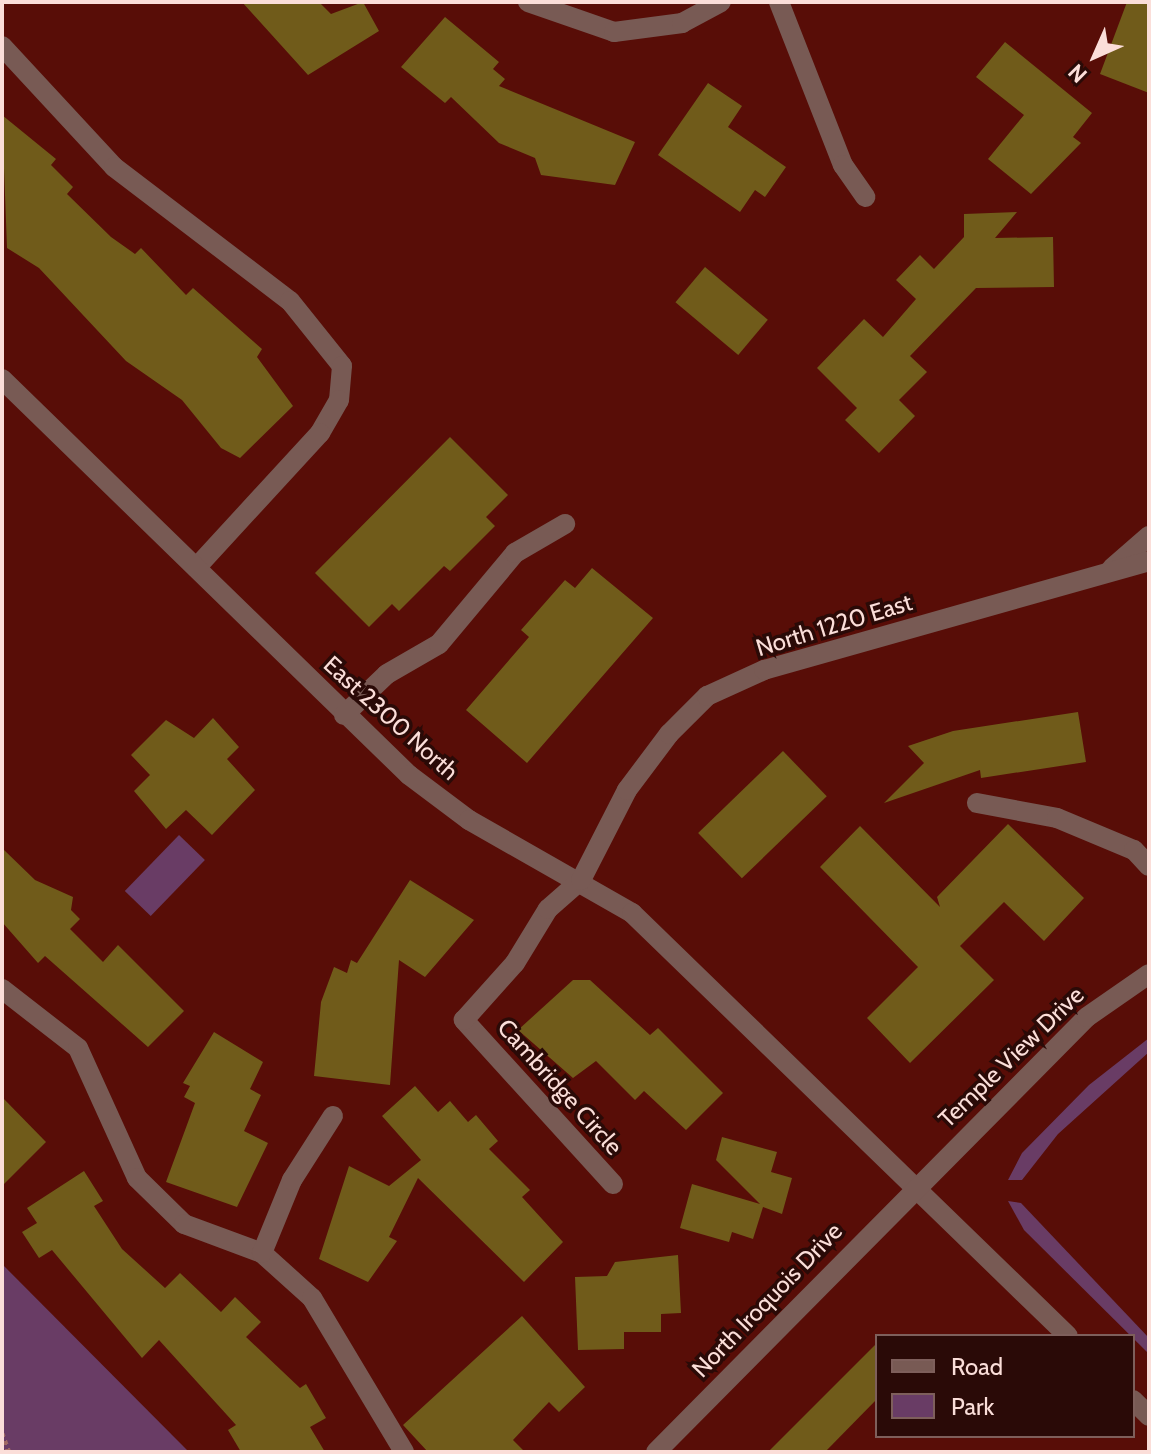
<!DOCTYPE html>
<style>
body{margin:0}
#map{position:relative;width:1151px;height:1454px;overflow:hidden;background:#580d07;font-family:Cabin,sans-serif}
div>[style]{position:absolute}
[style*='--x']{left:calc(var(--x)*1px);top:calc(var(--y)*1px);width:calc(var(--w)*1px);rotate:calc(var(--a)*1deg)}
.green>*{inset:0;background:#693c65;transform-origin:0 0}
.building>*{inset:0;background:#705b1a;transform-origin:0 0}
.path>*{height:5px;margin-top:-2.5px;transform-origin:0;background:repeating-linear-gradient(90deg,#a06a64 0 4px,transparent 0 8px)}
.minor>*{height:20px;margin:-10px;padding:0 10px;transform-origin:10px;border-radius:10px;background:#785a54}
span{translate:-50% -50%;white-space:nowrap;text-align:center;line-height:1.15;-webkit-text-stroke:7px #2a0a07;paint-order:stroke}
.street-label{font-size:24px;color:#fbded9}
.frame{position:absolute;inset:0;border:4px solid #fbded9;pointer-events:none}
.legend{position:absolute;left:875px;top:1334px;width:260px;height:104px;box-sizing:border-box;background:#2a0a07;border:2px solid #7e5f5b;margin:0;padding:10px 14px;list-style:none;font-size:24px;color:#fbded9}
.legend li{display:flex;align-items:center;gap:16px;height:40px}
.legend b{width:40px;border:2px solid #7e5f5b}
.north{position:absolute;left:1055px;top:16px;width:80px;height:80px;-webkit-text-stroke:6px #2a0a07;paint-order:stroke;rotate:225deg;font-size:22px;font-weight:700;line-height:32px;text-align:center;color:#fbded9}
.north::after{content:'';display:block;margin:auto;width:28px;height:36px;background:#fbded9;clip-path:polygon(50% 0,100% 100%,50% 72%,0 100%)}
</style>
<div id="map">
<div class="green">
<i style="left:179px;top:835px;width:36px;height:78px;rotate:44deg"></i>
<i style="clip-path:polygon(1149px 1038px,1149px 1052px,1058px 1134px,1022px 1180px,1008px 1180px,1022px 1153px,1089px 1085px)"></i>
<i style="clip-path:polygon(1008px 1201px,1021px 1203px,1149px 1338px,1149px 1354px,1024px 1230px)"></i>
<i style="clip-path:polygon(2px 1264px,189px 1452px,2px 1452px)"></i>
</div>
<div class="building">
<i style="clip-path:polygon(242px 2px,319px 2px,331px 14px,363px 2px,379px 31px,308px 75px)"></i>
<i style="clip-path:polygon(1127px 2px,1149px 2px,1149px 93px,1100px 74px)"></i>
<i style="clip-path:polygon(445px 17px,499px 62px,493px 69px,505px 79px,499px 86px,635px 142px,615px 185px,541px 175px,535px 158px,499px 143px,451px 97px,445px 103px,401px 67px)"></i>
<i style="clip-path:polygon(1005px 42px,1092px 113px,1073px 137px,1081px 143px,1031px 194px,988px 159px,1024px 115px,976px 77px)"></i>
<i style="clip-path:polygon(708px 83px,742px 106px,728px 127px,786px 167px,765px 197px,755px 190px,740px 212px,658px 155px)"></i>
<i style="clip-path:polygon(2px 115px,56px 159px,51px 165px,73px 187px,67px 194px,111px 237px,135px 254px,141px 248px,186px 295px,193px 288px,262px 349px,257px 357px,293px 406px,240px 458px,221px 448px,182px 400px,126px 361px,39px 268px,7px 248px)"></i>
<i style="clip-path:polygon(1017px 212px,995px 238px,1053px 237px,1054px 287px,976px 288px,910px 356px,927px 372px,899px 400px,915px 416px,879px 453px,845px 420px,857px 408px,817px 368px,864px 319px,883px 337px,916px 299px,896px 280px,920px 255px,934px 269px,964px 237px,964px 214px)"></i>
<i style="left:705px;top:267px;width:82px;height:46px;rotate:40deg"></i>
<i style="clip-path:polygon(450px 437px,508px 495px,486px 517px,495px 526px,450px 571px,444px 566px,399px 611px,392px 604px,369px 627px,315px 573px)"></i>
<i style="clip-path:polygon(592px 568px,653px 618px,527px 763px,466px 710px,529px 637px,521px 630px,565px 580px,575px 588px)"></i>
<i style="clip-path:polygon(1078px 712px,1086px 762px,981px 778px,980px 770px,884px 803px,924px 763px,908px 746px,953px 731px)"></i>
<i style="clip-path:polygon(213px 718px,239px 747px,227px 759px,255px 790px,212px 835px,186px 810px,166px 829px,134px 791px,150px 775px,131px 755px,166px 720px,194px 738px)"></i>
<i style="left:783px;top:751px;width:63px;height:118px;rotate:46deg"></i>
<i style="clip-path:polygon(1008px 824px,1084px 898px,1044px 941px,1004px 902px,960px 946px,994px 980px,910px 1063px,867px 1018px,918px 967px,820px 867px,860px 826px,940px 907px,937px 897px)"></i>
<i style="clip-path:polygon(2px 848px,35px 880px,73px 897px,71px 910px,80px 919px,70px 929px,103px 962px,118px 945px,184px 1011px,148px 1047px,45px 956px,38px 963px,2px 922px)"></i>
<i style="clip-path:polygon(410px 880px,474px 920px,425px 977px,399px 960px,390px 1085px,314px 1076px,321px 1002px,334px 967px,347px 973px,351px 960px,357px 963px)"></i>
<i style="clip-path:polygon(573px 980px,590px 980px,650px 1035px,658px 1028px,723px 1093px,686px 1130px,644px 1091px,635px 1100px,596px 1061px,573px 1078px,518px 1030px)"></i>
<i style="clip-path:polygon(214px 1032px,263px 1062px,250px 1089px,261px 1095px,244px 1131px,268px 1143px,237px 1207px,166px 1182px,195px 1103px,184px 1097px,190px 1086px,183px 1083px)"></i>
<i style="clip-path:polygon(415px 1086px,438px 1112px,450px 1101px,468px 1122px,476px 1115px,498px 1141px,489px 1149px,530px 1190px,522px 1197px,563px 1242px,524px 1282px,418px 1178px,389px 1237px,397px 1241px,368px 1282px,319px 1259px,349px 1166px,389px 1186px,421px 1160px,382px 1116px)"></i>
<i style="clip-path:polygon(2px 1097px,46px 1142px,2px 1186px)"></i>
<i style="clip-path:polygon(722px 1137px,777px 1152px,771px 1172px,792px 1178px,782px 1214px,763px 1207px,753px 1239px,732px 1232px,729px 1242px,680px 1228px,692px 1184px,760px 1204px,716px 1160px)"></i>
<i style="clip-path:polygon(84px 1171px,103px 1201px,94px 1206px,122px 1249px,165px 1288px,180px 1273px,221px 1312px,235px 1297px,261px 1322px,246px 1337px,300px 1388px,306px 1384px,326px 1418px,310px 1427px,325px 1452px,241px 1452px,228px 1430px,236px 1425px,159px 1340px,142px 1358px,52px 1250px,39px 1258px,22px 1232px,37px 1223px,27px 1208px)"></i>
<i style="clip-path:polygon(678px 1255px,681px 1313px,661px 1314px,661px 1332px,624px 1332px,624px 1349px,578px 1350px,575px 1277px,607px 1276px,615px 1262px)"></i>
<i style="clip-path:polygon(522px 1316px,585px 1387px,559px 1412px,549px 1402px,513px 1440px,525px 1452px,428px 1452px,403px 1425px)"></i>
<i style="clip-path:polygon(877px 1343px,877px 1399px,825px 1452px,768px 1452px)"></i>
</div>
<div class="path">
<i style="--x:2;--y:1433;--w:20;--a:70"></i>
</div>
<div class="minor">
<i style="--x:528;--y:2;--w:91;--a:19.2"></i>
<i style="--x:614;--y:32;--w:69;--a:-7.5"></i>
<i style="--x:682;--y:23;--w:44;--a:-28.3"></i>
<i style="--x:779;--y:2;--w:175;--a:68.6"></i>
<i style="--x:843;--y:165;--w:39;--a:55"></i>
<i style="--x:2;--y:46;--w:165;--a:47.2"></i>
<i style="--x:114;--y:167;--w:221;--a:37.3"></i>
<i style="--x:290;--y:301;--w:83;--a:51.3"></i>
<i style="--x:342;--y:366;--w:34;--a:95"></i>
<i style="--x:339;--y:400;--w:38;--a:120"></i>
<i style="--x:320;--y:433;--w:183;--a:132.6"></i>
<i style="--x:2;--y:379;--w:568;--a:44.22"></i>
<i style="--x:409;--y:775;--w:75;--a:36.9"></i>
<i style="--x:469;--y:820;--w:188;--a:29.7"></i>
<i style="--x:632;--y:913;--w:607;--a:44.13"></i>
<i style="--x:1112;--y:568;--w:49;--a:-40.9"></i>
<i style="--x:344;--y:715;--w:59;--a:-43.6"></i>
<i style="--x:387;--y:674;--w:60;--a:-30"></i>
<i style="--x:439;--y:644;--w:119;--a:-50.1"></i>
<i style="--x:515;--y:553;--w:58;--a:-30.1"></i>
<i style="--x:977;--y:803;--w:81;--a:10.6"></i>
<i style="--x:1057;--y:818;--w:83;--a:22.6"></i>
<i style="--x:1134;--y:850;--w:22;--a:47"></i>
<i style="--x:2;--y:989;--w:96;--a:37.8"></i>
<i style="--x:78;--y:1048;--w:143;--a:65.6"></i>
<i style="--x:137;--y:1178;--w:66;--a:44.4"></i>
<i style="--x:184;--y:1224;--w:83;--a:20.4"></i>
<i style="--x:262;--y:1253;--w:67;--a:42"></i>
<i style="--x:312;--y:1298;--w:179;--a:59.1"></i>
<i style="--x:613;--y:1184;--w:222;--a:-132.3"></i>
<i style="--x:464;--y:1020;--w:76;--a:-48.2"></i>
<i style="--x:515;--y:963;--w:63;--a:-58.6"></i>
<i style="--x:548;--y:909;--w:44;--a:-41.3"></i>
<i style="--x:581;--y:880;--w:101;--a:-62.9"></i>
<i style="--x:627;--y:790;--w:70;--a:-53.1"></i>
<i style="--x:669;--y:734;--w:54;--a:-45"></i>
<i style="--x:707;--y:696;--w:63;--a:-24.5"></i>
<i style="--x:764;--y:670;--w:400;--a:-15.8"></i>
<i style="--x:262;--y:1253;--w:79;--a:-67.7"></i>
<i style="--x:292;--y:1180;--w:76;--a:-57.4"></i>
<i style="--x:1133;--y:1400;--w:23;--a:45"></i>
<i style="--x:656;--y:1452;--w:612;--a:-45.26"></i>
<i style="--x:1087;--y:1017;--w:75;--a:-34.7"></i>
</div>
<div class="street-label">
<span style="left:834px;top:625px;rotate:-17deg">North 1220 East</span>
<span style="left:391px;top:718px;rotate:42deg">East 2300 North</span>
<span style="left:1011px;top:1057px;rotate:-44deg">Temple View Drive</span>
<span style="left:560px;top:1087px;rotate:48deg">Cambridge Circle</span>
<span style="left:767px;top:1300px;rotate:-46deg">North Iroquois Drive</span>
</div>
<div class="frame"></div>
<ul class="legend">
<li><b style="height:10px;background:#785a54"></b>Road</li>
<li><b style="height:22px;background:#693c65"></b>Park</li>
</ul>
<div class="north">N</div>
</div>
